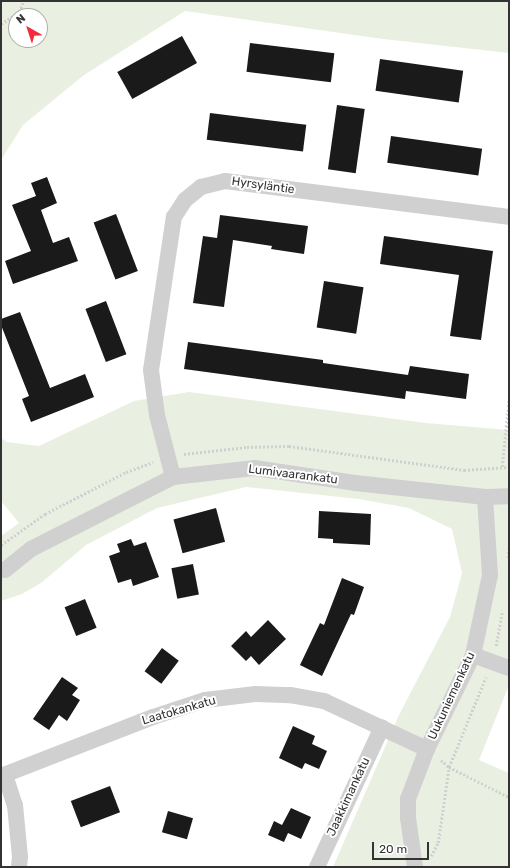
<!DOCTYPE html>
<meta charset="utf-8">
<style>
body{margin:0}
#map{position:relative;width:510px;height:868px;overflow:hidden;background:#fff;font-family:Rubik,sans-serif}
div>[style]{position:absolute}
[style*='--x']{left:calc(var(--x)*1px);top:calc(var(--y)*1px);width:calc(var(--w)*1px);rotate:calc(var(--a)*1deg)}
.green>*{inset:0;background:#e9f0e1}
.building>*{inset:0;background:#1a1a1a;transform-origin:0 0}
.path>*{height:2.5px;margin-top:-1.25px;transform-origin:0;background:repeating-linear-gradient(90deg,#d0d0d0 0 2px,transparent 0 4px)}
.minor>*{height:16px;margin:-8px;padding:0 8px;transform-origin:8px;border-radius:8px;background:#d0d0d0}
span{translate:-50% -50%;white-space:nowrap;text-align:center;line-height:1.15;-webkit-text-stroke:4px #fff;paint-order:stroke}
.street-label{font-size:12px;color:#333}
.frame{position:absolute;inset:0;border:2px solid #333;pointer-events:none}
.north{position:absolute;left:8px;top:8px;width:40px;height:40px;box-sizing:border-box;background:#fff;border:1px solid #adadad;border-radius:50%;rotate:321deg;font-size:11px;font-weight:700;line-height:16px;text-align:center;color:#333}
.north::after{content:'';display:block;margin:auto;width:14px;height:18px;background:#f42b39;clip-path:polygon(50% 0,100% 100%,50% 72%,0 100%)}
.scale{position:absolute;left:372px;top:842px;width:57px;height:18px;box-sizing:border-box;border:2px solid #333;border-top:0;padding-left:5px;font-size:12px;line-height:14px;white-space:nowrap;color:#333;-webkit-text-stroke:3px #fff;paint-order:stroke}
</style>
<div id="map">
<div class="green">
<i style="clip-path:polygon(evenodd,1px 1px,509px 1px,509px 53px,383px 39px,185px 11px,84px 75px,23px 125px,1px 160px,1px 1px,16px 16px,40px 16px,40px 40px,16px 40px,16px 16px)"></i>
<i style="clip-path:polygon(189px 392px,426px 423px,509px 430px,509px 685px,479px 760px,509px 773px,509px 867px,333px 867px,399px 715px,450px 617px,462px 573px,452px 529px,409px 508px,359px 499px,246px 487px,157px 508px,86px 545px,41px 583px,22px 594px,1px 601px,1px 536px,19px 523px,1px 501px,1px 438px,7px 442px,39px 446px,134px 401px)"></i>
</div>
<div class="building">
<i style="left:182px;top:36px;width:31px;height:74px;rotate:61deg"></i>
<i style="left:250px;top:43px;width:85px;height:29px;rotate:7deg"></i>
<i style="left:380px;top:59px;width:84px;height:32px;rotate:8deg"></i>
<i style="left:337px;top:105px;width:28px;height:65px;rotate:8deg"></i>
<i style="left:210px;top:113px;width:97px;height:27px;rotate:7deg"></i>
<i style="left:391px;top:136px;width:92px;height:27px;rotate:8deg"></i>
<i style="clip-path:polygon(47px 177px,57px 203px,41px 210px,53px 243px,69px 237px,78px 261px,13px 284px,5px 261px,31px 251px,12px 205px,36px 196px,31px 183px)"></i>
<i style="left:116px;top:214px;width:61px;height:24px;rotate:69deg"></i>
<i style="clip-path:polygon(220px 215px,308px 226px,304px 254px,271px 249px,272px 246px,233px 240px,224px 307px,193px 303px,203px 236px,217px 238px)"></i>
<i style="clip-path:polygon(384px 236px,493px 251px,481px 340px,450px 336px,459px 275px,380px 264px)"></i>
<i style="left:324px;top:281px;width:40px;height:47px;rotate:9deg"></i>
<i style="left:106px;top:301px;width:57px;height:22px;rotate:69deg"></i>
<i style="clip-path:polygon(20px 312px,50px 388px,85px 374px,94px 397px,31px 422px,22px 399px,29px 396px,1px 325px,1px 319px)"></i>
<i style="clip-path:polygon(188px 342px,323px 360px,323px 363px,408px 375px,410px 366px,469px 374px,466px 399px,406px 391px,405px 399px,184px 369px)"></i>
<i style="left:216px;top:508px;width:35px;height:44px;rotate:75deg"></i>
<i style="clip-path:polygon(319px 511px,371px 514px,370px 545px,333px 543px,333px 539px,318px 538px)"></i>
<i style="clip-path:polygon(131px 539px,134px 546px,146px 542px,159px 577px,133px 586px,131px 579px,118px 583px,109px 556px,120px 552px,117px 544px)"></i>
<i style="left:193px;top:564px;width:31px;height:22px;rotate:79deg"></i>
<i style="clip-path:polygon(342px 578px,364px 587px,354px 615px,351px 614px,322px 676px,300px 665px,320px 623px,324px 625px)"></i>
<i style="left:85px;top:599px;width:31px;height:22px;rotate:68deg"></i>
<i style="clip-path:polygon(268px 620px,286px 639px,259px 665px,251px 656px,246px 661px,231px 646px,246px 631px,251px 637px)"></i>
<i style="left:162px;top:648px;width:21px;height:29px;rotate:37deg"></i>
<i style="clip-path:polygon(62px 677px,78px 688px,72px 695px,80px 700px,67px 721px,59px 715px,49px 730px,33px 719px)"></i>
<i style="clip-path:polygon(293px 726px,315px 736px,312px 744px,327px 751px,319px 769px,305px 763px,302px 769px,279px 758px)"></i>
<i style="left:110px;top:786px;width:28px;height:42px;rotate:69deg"></i>
<i style="clip-path:polygon(291px 808px,311px 817px,301px 839px,288px 833px,284px 842px,268px 835px,274px 821px,282px 825px)"></i>
<i style="left:168px;top:811px;width:26px;height:22px;rotate:16deg"></i>
</div>
<div class="path">
<i style="--x:1;--y:24;--w:22;--a:-34"></i>
<i style="--x:19;--y:12;--w:12;--a:-66"></i>
<i style="--x:184;--y:454;--w:63;--a:-6.3"></i>
<i style="--x:247;--y:447;--w:42;--a:-1.4"></i>
<i style="--x:289;--y:446;--w:177;--a:7.8"></i>
<i style="--x:464;--y:470;--w:45;--a:-3.8"></i>
<i style="--x:502;--y:467;--w:68;--a:-84.1"></i>
<i style="--x:1;--y:545;--w:54;--a:-35.2"></i>
<i style="--x:45;--y:514;--w:91;--a:-27.4"></i>
<i style="--x:126;--y:472;--w:29;--a:-20"></i>
<i style="--x:508;--y:558;--w:11;--a:-85"></i>
<i style="--x:496;--y:646;--w:36;--a:-80"></i>
<i style="--x:441;--y:760;--w:11;--a:41"></i>
<i style="--x:449;--y:767;--w:67;--a:26.6"></i>
<i style="--x:431;--y:856;--w:15;--a:-62"></i>
<i style="--x:438;--y:843;--w:77;--a:-81.8"></i>
<i style="--x:449;--y:767;--w:97;--a:-67.7"></i>
</div>
<div class="minor">
<i style="--x:173;--y:477;--w:64;--a:-104.5"></i>
<i style="--x:157;--y:415;--w:45;--a:-97.6"></i>
<i style="--x:151;--y:370;--w:155;--a:-81.5"></i>
<i style="--x:174;--y:217;--w:20;--a:-57"></i>
<i style="--x:185;--y:200;--w:21;--a:-39"></i>
<i style="--x:201;--y:187;--w:25;--a:-14"></i>
<i style="--x:225;--y:181;--w:286;--a:7.2"></i>
<i style="--x:5;--y:570;--w:33;--a:-39"></i>
<i style="--x:31;--y:549;--w:159;--a:-26.9"></i>
<i style="--x:173;--y:477;--w:81;--a:-6.3"></i>
<i style="--x:254;--y:468;--w:102;--a:8.4"></i>
<i style="--x:355;--y:483;--w:131;--a:6.1"></i>
<i style="--x:485;--y:497;--w:24;--a:-2"></i>
<i style="--x:473;--y:655;--w:38;--a:20"></i>
<i style="--x:5;--y:775;--w:32;--a:72"></i>
<i style="--x:15;--y:805;--w:52;--a:84.5"></i>
<i style="--x:20;--y:857;--w:10;--a:96"></i>
<i style="--x:1;--y:776;--w:163;--a:-21.2"></i>
<i style="--x:153;--y:717;--w:55;--a:-18.1"></i>
<i style="--x:205;--y:700;--w:51;--a:-6.7"></i>
<i style="--x:256;--y:694;--w:34;--a:2"></i>
<i style="--x:290;--y:695;--w:35;--a:10"></i>
<i style="--x:324;--y:701;--w:114;--a:25"></i>
<i style="--x:317;--y:867;--w:154;--a:-65.1"></i>
<i style="--x:415;--y:867;--w:49;--a:-98.1"></i>
<i style="--x:408;--y:818;--w:19;--a:-90"></i>
<i style="--x:408;--y:799;--w:53;--a:-69.2"></i>
<i style="--x:427;--y:749;--w:105;--a:-63.9"></i>
<i style="--x:473;--y:655;--w:82;--a:-78"></i>
<i style="--x:490;--y:575;--w:78;--a:-93.7"></i>
</div>
<div class="street-label">
<span style="left:263px;top:186px;rotate:8deg">Hyrsyläntie</span>
<span style="left:293px;top:475px;rotate:7deg">Lumivaarankatu</span>
<span style="left:452px;top:696px;rotate:-65deg">Uukuniemenkatu</span>
<span style="left:179px;top:711px;rotate:-16deg">Laatokankatu</span>
<span style="left:349px;top:797px;rotate:-65deg">Jaakkimankatu</span>
</div>
<div class="frame"></div>
<div class="north">N</div>
<div class="scale">20 m</div>
</div>
